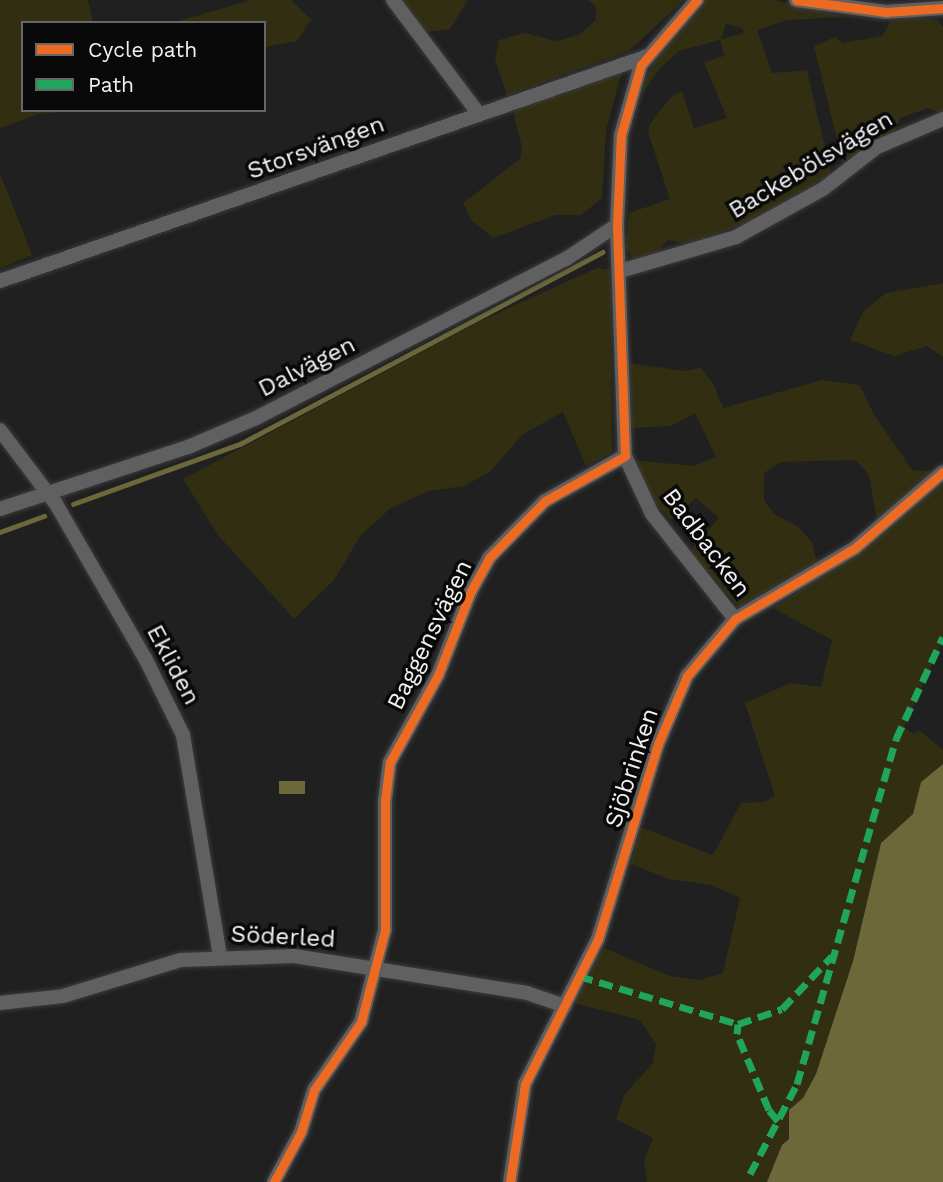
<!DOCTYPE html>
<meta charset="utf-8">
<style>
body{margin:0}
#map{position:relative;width:943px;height:1182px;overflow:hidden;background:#202021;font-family:"Work Sans",sans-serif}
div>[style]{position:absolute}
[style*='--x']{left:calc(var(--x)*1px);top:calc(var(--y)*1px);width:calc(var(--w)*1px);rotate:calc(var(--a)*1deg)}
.green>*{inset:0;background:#312e11}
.water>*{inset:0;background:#6c683a;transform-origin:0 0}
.stream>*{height:4.5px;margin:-2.25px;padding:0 2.25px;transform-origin:2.25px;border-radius:2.25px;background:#6c683a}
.roads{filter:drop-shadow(0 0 2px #3c3c3c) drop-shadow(0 0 2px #3c3c3c)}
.minor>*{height:14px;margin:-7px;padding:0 7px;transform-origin:7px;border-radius:7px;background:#605f61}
.quiet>*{height:7px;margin-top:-3.5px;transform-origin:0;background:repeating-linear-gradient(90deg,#20a55d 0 14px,transparent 0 21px)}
.cycleway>*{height:9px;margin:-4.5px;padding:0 4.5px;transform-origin:4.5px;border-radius:4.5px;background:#ed6a23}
span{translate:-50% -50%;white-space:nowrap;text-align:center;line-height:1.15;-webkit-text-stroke:7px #09090a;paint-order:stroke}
.street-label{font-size:24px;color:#f1f0f2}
.legend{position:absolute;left:21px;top:21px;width:245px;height:91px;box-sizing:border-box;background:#09090a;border:2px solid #666567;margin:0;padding:9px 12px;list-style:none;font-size:21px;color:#f1f0f2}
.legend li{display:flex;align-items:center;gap:14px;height:35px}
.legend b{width:35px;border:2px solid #666567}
</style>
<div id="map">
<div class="green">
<i style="clip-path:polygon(0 0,88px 0,93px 23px,23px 23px,23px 110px,87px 110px,38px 114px,0 128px)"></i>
<i style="clip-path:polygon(251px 0,291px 0,311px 20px,297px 41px,264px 47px,264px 23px,172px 23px)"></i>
<i style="clip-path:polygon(401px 0,468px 0,450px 29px,426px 32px)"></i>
<i style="clip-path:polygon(588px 0,684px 0,629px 51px,507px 95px,495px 60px,499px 40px,525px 33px,556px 41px,579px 35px,596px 20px,596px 7px)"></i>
<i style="clip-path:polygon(evenodd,706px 0,773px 0,846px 17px,787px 20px,757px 30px,772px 73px,807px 70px,831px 174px,749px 222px,687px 244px,668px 240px,655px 256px,633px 259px,626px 248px,629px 213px,670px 199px,648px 132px,650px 124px,671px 97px,682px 91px,694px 128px,727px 118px,704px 62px,724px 56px,720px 40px,679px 51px,661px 67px,637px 101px,655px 57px,706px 0,726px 24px,742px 28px,744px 33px,721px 39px,726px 24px)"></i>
<i style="clip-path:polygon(912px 17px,938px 20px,943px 27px,943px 113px,928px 108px,900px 118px,896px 130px,844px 167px,814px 46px,835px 37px,843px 43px,882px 36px,891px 21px)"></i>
<i style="clip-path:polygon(622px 70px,606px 130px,602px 198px,581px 215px,556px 215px,493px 238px,471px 220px,463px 203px,520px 159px,522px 148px,513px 111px)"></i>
<i style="clip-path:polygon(0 173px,32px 255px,0 269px)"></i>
<i style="clip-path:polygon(597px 268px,611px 270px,612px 452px,586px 466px,563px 412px,523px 434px,490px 472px,464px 486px,429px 491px,391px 508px,361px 535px,334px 580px,294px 619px,218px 535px,183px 479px,480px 321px)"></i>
<i style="clip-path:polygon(943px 283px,943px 357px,927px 346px,894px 356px,850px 340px,863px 312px,886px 293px)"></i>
<i style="clip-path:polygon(628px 363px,685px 371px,701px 368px,713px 383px,723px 408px,822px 380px,860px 385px,873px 413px,912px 470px,943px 472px,943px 641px,904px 727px,914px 734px,919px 730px,943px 750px,943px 764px,921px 782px,913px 814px,881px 843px,853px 961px,816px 1074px,803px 1098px,789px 1110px,789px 1139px,767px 1182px,647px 1182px,644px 1161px,653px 1138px,616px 1119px,624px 1095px,653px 1063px,656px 1044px,640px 1020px,574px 1003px,599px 946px,670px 976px,700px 980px,723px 973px,740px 898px,711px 885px,669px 879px,631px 864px,640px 827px,713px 855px,741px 803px,765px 802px,775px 796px,745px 703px,791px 683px,821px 687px,832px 640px,773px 608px,873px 542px,877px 522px,869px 475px,856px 460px,781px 462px,764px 473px,764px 500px,774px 514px,797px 526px,812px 542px,818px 567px,743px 611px,689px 552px,719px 518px,696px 498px,671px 520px,651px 499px,632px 460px,694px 466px,716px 457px,695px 413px,671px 426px,629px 428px)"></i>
</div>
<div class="water">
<i style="clip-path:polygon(943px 764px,943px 1182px,767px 1182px,782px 1145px,789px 1139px,789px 1110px,803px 1098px,816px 1074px,853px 961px,881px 843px,913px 814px,921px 782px)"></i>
<i style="left:279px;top:781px;width:26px;height:13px"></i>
</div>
<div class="stream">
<i style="--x:73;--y:504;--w:177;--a:-19.8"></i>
<i style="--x:240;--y:444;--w:410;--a:-27.9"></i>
<i style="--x:0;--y:532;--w:47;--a:-20"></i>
</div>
<div class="roads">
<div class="minor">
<i style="--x:393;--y:0;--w:141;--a:53"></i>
<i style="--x:796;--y:0;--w:91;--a:7.6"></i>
<i style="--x:886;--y:12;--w:57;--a:-4"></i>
<i style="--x:620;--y:271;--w:121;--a:-16.3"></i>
<i style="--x:736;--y:237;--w:99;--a:-28.9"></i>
<i style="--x:823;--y:189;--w:68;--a:-37.9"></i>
<i style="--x:877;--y:147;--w:72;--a:-23"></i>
<i style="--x:0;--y:281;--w:686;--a:-19.15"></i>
<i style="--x:0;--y:430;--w:93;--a:52.9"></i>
<i style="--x:56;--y:504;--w:178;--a:60"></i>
<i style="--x:145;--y:658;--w:86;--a:63.7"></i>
<i style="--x:183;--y:735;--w:224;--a:80.5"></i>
<i style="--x:625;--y:456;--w:64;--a:65"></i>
<i style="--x:652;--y:514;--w:134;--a:51.7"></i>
<i style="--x:0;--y:509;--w:198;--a:-18.3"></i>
<i style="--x:188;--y:447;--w:74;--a:-23.1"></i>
<i style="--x:256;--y:418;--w:348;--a:-27.2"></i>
<i style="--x:566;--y:259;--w:61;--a:-33.7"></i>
<i style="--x:0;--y:1003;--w:63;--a:-6.3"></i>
<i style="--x:63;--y:996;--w:123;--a:-17"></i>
<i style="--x:181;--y:960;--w:113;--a:-2"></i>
<i style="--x:294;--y:956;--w:236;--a:9"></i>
<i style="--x:527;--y:993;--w:40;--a:18.9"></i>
<i style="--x:274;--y:1182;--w:57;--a:-61.6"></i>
<i style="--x:301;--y:1132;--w:44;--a:-72.8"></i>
<i style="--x:314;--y:1090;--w:83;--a:-55.3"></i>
<i style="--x:361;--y:1022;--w:95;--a:-75.4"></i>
<i style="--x:385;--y:930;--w:129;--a:-90"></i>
<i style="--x:385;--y:801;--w:39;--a:-83"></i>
<i style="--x:390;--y:762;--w:99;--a:-61.1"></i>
<i style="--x:438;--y:675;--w:90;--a:-68.6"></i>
<i style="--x:471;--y:591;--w:38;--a:-61"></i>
<i style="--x:489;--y:558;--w:80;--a:-45.5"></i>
<i style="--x:545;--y:501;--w:92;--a:-29.4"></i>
<i style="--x:625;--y:456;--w:231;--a:-92"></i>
<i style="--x:617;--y:225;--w:90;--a:-87.5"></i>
<i style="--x:621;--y:135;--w:73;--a:-74.1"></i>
<i style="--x:641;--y:65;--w:86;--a:-49.3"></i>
<i style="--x:510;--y:1182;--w:99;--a:-81.3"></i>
<i style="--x:525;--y:1084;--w:162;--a:-63.3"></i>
<i style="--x:598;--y:939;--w:204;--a:-72.9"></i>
<i style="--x:658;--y:744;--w:74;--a:-66.9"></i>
<i style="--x:687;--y:676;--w:75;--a:-49.9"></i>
<i style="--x:735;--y:619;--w:139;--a:-30.6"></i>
<i style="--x:855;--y:548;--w:116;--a:-40.8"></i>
</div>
</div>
<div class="quiet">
<i style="--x:579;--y:976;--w:166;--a:16.8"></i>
<i style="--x:778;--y:1121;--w:14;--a:-129"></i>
<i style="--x:769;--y:1110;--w:82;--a:-112.8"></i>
<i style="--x:737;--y:1034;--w:10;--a:-84"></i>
<i style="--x:738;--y:1024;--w:46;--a:-18.8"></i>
<i style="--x:782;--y:1009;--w:73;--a:-46.7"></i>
<i style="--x:750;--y:1174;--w:102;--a:-62.4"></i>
<i style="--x:797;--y:1084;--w:359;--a:-74"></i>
<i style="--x:896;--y:739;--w:112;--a:-65.3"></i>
</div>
<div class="cycleway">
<i style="--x:796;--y:0;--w:91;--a:7.6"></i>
<i style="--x:886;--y:12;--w:57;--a:-4"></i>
<i style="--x:274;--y:1182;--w:57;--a:-61.6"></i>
<i style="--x:301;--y:1132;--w:44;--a:-72.8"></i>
<i style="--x:314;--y:1090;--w:83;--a:-55.3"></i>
<i style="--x:361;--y:1022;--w:95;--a:-75.4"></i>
<i style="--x:385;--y:930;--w:129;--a:-90"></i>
<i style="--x:385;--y:801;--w:39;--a:-83"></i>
<i style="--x:390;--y:762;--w:99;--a:-61.1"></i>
<i style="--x:438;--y:675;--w:90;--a:-68.6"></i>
<i style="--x:471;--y:591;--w:38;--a:-61"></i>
<i style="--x:489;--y:558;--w:80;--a:-45.5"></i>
<i style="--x:545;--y:501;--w:92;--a:-29.4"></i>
<i style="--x:625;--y:456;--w:231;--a:-92"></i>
<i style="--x:617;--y:225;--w:90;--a:-87.5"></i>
<i style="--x:621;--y:135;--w:73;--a:-74.1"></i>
<i style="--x:641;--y:65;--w:86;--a:-49.3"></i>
<i style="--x:510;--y:1182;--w:99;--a:-81.3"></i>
<i style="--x:525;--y:1084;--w:162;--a:-63.3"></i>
<i style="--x:598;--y:939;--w:204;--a:-72.9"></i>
<i style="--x:658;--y:744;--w:74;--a:-66.9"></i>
<i style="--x:687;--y:676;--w:75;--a:-49.9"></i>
<i style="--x:735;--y:619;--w:139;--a:-30.6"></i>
<i style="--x:855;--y:548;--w:116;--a:-40.8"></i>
</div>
<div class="street-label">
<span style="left:316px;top:148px;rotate:-20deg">Storsvängen</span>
<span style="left:811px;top:165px;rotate:-31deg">Backebölsvägen</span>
<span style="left:307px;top:367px;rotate:-27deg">Dalvägen</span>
<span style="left:706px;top:543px;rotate:53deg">Badbacken</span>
<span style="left:430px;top:635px;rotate:-64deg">Baggensvägen</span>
<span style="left:173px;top:665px;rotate:62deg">Ekliden</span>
<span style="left:632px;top:768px;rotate:-72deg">Sjöbrinken</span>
<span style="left:283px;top:937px;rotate:3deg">Söderled</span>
</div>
<ul class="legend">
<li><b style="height:9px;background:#ed6a23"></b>Cycle path</li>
<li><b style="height:9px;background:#20a55d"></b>Path</li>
</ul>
</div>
